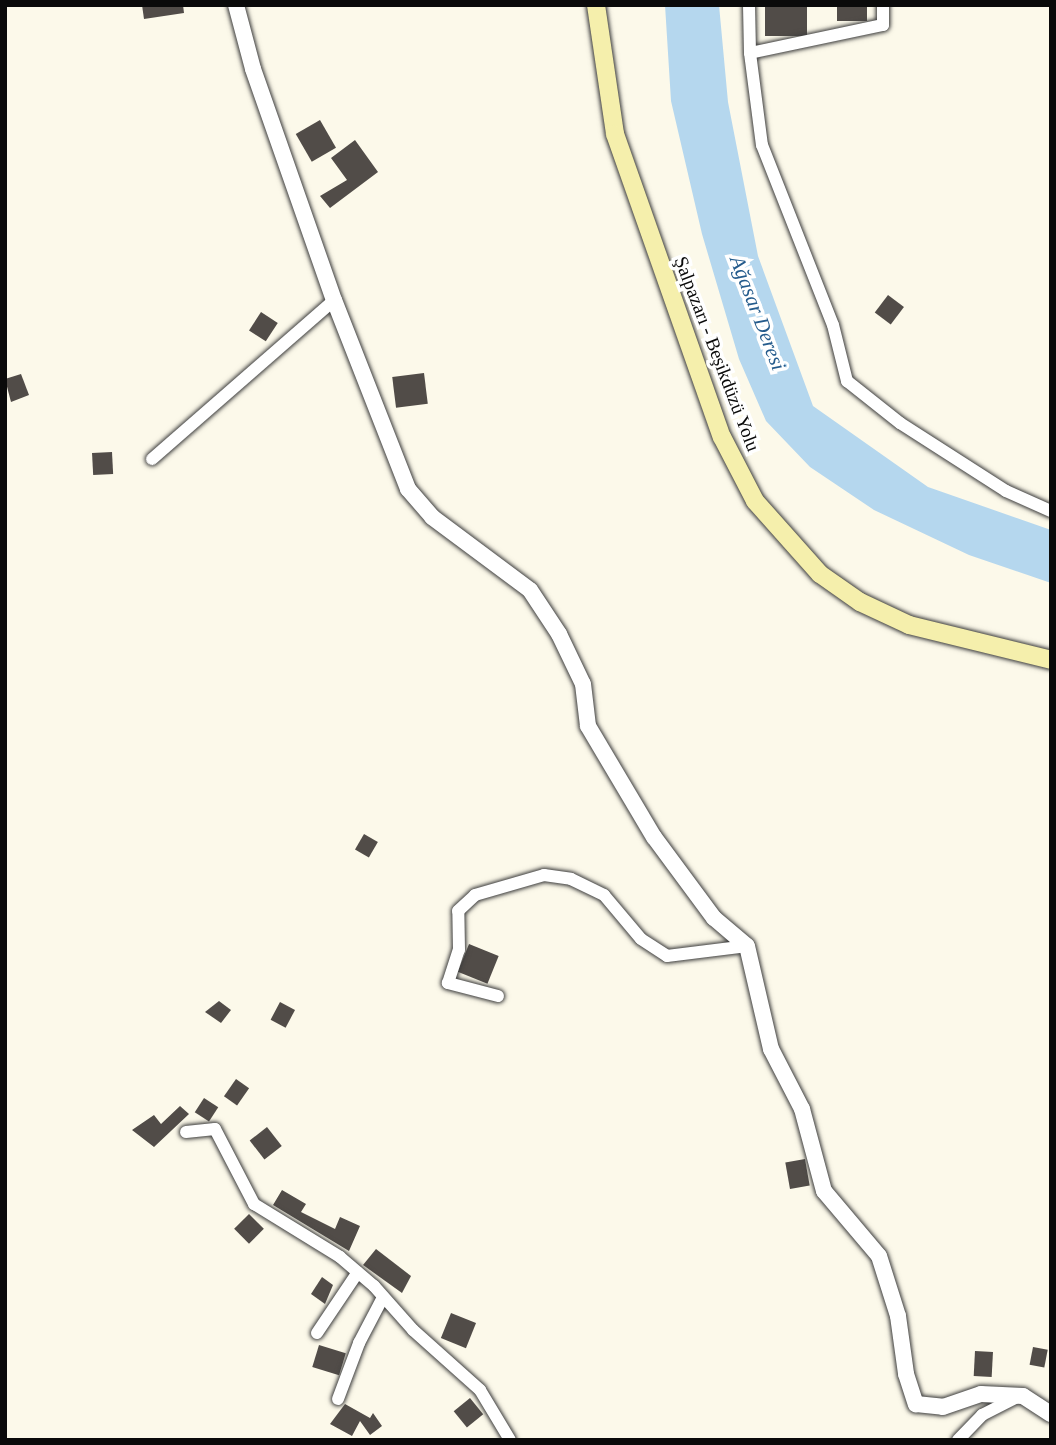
<!DOCTYPE html>
<meta charset="utf-8">
<style>
body{margin:0}
#map{position:relative;width:1056px;height:1445px;overflow:hidden;background:#fcf9ea;font-family:"Times New Roman",serif}
div>[style]{position:absolute}
[style*='--x']{left:calc(var(--x)*1px);top:calc(var(--y)*1px);width:calc(var(--w)*1px);rotate:calc(var(--a)*1deg)}
.water>*{inset:0;background:#b5d7ee}
.building>*{inset:0;background:#514c48;transform-origin:0 0}
.roads{filter:drop-shadow(0 0 2px #3d3d3d) drop-shadow(0 0 2px #3d3d3d)}
.minor>*{height:12px;margin:-6px;padding:0 6px;transform-origin:6px;border-radius:6px;background:#fff}
.tertiary>*{height:16px;margin:-8px;padding:0 8px;transform-origin:8px;border-radius:8px;background:#fff}
.secondary>*{height:18px;margin:-9px;padding:0 9px;transform-origin:9px;border-radius:9px;background:#f5efac}
span{translate:-50% -50%;white-space:nowrap;text-align:center;line-height:1.15;-webkit-text-stroke:7px #fff;paint-order:stroke}
.street-label{font-size:19px;color:#0a0a0a}
.water-label{font-size:21px;color:#245b8c;font-style:italic}
.frame{position:absolute;inset:0;border:7px solid #0a0a0a;pointer-events:none}
</style>
<div id="map">
<div class="water">
<i style="clip-path:polygon(665px 5px,719px 5px,728px 102px,758px 256px,813px 406px,928px 487px,1051px 530px,1051px 583px,969px 555px,874px 510px,810px 467px,766px 421px,739px 359px,702px 234px,671px 101px)"></i>
</div>
<div class="building">
<i style="clip-path:polygon(142px 5px,183px 5px,184px 13px,144px 19px)"></i>
<i style="left:765px;top:5px;width:42px;height:31px"></i>
<i style="left:837px;top:5px;width:30px;height:16px"></i>
<i style="left:320px;top:120px;width:32px;height:28px;rotate:60deg"></i>
<i style="clip-path:polygon(355px 140px,378px 172px,330px 208px,320px 196px,347px 180px,331px 158px)"></i>
<i style="left:888px;top:295px;width:20px;height:22px;rotate:37deg"></i>
<i style="left:261px;top:312px;width:20px;height:22px;rotate:33deg"></i>
<i style="left:424px;top:373px;width:31px;height:32px;rotate:83deg"></i>
<i style="clip-path:polygon(21px 374px,29px 395px,11px 402px,5px 379px)"></i>
<i style="left:112px;top:452px;width:22px;height:20px;rotate:87deg"></i>
<i style="left:364px;top:834px;width:16px;height:18px;rotate:30deg"></i>
<i style="left:469px;top:944px;width:32px;height:30px;rotate:22deg"></i>
<i style="clip-path:polygon(219px 1001px,231px 1010px,221px 1023px,205px 1012px)"></i>
<i style="left:280px;top:1002px;width:17px;height:20px;rotate:28deg"></i>
<i style="left:236px;top:1079px;width:16px;height:21px;rotate:35deg"></i>
<i style="left:204px;top:1098px;width:17px;height:17px;rotate:33deg"></i>
<i style="clip-path:polygon(180px 1106px,189px 1114px,154px 1147px,132px 1130px,154px 1115px,161px 1124px)"></i>
<i style="left:267px;top:1127px;width:24px;height:22px;rotate:52deg"></i>
<i style="left:805px;top:1159px;width:27px;height:20px;rotate:80deg"></i>
<i style="clip-path:polygon(282px 1190px,306px 1204px,301px 1212px,335px 1229px,340px 1217px,360px 1226px,349px 1251px,273px 1205px)"></i>
<i style="left:249px;top:1214px;width:21px;height:21px;rotate:45deg"></i>
<i style="clip-path:polygon(376px 1249px,411px 1276px,402px 1293px,363px 1265px)"></i>
<i style="clip-path:polygon(322px 1277px,333px 1285px,325px 1304px,311px 1294px)"></i>
<i style="left:451px;top:1313px;width:27px;height:27px;rotate:22deg"></i>
<i style="left:319px;top:1345px;width:28px;height:23px;rotate:17deg"></i>
<i style="left:1033px;top:1347px;width:15px;height:18px;rotate:11deg"></i>
<i style="left:975px;top:1351px;width:18px;height:25px;rotate:3deg"></i>
<i style="left:470px;top:1398px;width:21px;height:21px;rotate:51deg"></i>
<i style="clip-path:polygon(345px 1404px,370px 1418px,373px 1413px,382px 1426px,370px 1435px,360px 1421px,352px 1436px,330px 1424px)"></i>
</div>
<div class="roads">
<div class="minor">
<i style="--x:749;--y:5;--w:48;--a:88.8"></i>
<i style="--x:750;--y:53;--w:93;--a:82.6"></i>
<i style="--x:762;--y:145;--w:193;--a:68.5"></i>
<i style="--x:833;--y:325;--w:58;--a:76"></i>
<i style="--x:847;--y:381;--w:68;--a:38.4"></i>
<i style="--x:900;--y:423;--w:126;--a:32.7"></i>
<i style="--x:1006;--y:491;--w:49;--a:24"></i>
<i style="--x:750;--y:53;--w:136;--a:-11.9"></i>
<i style="--x:883;--y:25;--w:20;--a:-90"></i>
<i style="--x:152;--y:459;--w:242;--a:-41.1"></i>
<i style="--x:498;--y:996;--w:52;--a:-165.4"></i>
<i style="--x:448;--y:983;--w:35;--a:-72"></i>
<i style="--x:459;--y:950;--w:39;--a:-91"></i>
<i style="--x:458;--y:911;--w:23;--a:-43"></i>
<i style="--x:475;--y:895;--w:72;--a:-16.2"></i>
<i style="--x:544;--y:875;--w:27;--a:8"></i>
<i style="--x:571;--y:879;--w:37;--a:26"></i>
<i style="--x:604;--y:895;--w:57;--a:49.9"></i>
<i style="--x:641;--y:939;--w:31;--a:33"></i>
<i style="--x:667;--y:956;--w:81;--a:-7.1"></i>
<i style="--x:186;--y:1132;--w:29;--a:-6"></i>
<i style="--x:215;--y:1129;--w:85;--a:62.5"></i>
<i style="--x:254;--y:1204;--w:101;--a:31.6"></i>
<i style="--x:340;--y:1257;--w:45;--a:40.5"></i>
<i style="--x:374;--y:1286;--w:59;--a:48.4"></i>
<i style="--x:413;--y:1330;--w:90;--a:41.8"></i>
<i style="--x:480;--y:1390;--w:58;--a:59"></i>
<i style="--x:317;--y:1333;--w:73;--a:-56.1"></i>
<i style="--x:338;--y:1399;--w:60;--a:-69.4"></i>
<i style="--x:359;--y:1343;--w:52;--a:-62.4"></i>
<i style="--x:958;--y:1440;--w:35;--a:-46"></i>
<i style="--x:982;--y:1415;--w:38;--a:-27"></i>
</div>
<div class="tertiary">
<i style="--x:236;--y:5;--w:66;--a:75.1"></i>
<i style="--x:253;--y:69;--w:245;--a:70.7"></i>
<i style="--x:334;--y:300;--w:203;--a:68.6"></i>
<i style="--x:408;--y:489;--w:37;--a:49"></i>
<i style="--x:432;--y:517;--w:122;--a:36.7"></i>
<i style="--x:530;--y:590;--w:53;--a:56.6"></i>
<i style="--x:559;--y:634;--w:55;--a:64.4"></i>
<i style="--x:583;--y:684;--w:42;--a:83.2"></i>
<i style="--x:588;--y:726;--w:129;--a:59.3"></i>
<i style="--x:654;--y:837;--w:101;--a:53.5"></i>
<i style="--x:714;--y:918;--w:43;--a:40.3"></i>
<i style="--x:747;--y:946;--w:106;--a:76.9"></i>
<i style="--x:771;--y:1049;--w:68;--a:62.7"></i>
<i style="--x:802;--y:1109;--w:85;--a:75"></i>
<i style="--x:824;--y:1191;--w:85;--a:49.8"></i>
<i style="--x:879;--y:1256;--w:63;--a:72.4"></i>
<i style="--x:898;--y:1316;--w:59;--a:82.1"></i>
<i style="--x:906;--y:1374;--w:32;--a:72"></i>
<i style="--x:916;--y:1404;--w:27;--a:6"></i>
<i style="--x:943;--y:1407;--w:40;--a:-18.9"></i>
<i style="--x:981;--y:1394;--w:42;--a:2.7"></i>
<i style="--x:1023;--y:1396;--w:33;--a:33"></i>
</div>
<div class="secondary">
<i style="--x:596;--y:5;--w:130;--a:81.6"></i>
<i style="--x:615;--y:134;--w:321;--a:70.6"></i>
<i style="--x:722;--y:437;--w:72;--a:62.7"></i>
<i style="--x:755;--y:501;--w:98;--a:48.3"></i>
<i style="--x:820;--y:574;--w:49;--a:35"></i>
<i style="--x:860;--y:602;--w:54;--a:25.1"></i>
<i style="--x:909;--y:625;--w:146;--a:13.8"></i>
</div>
</div>
<div class="street-label">
<span style="left:717px;top:354px;rotate:69deg">Şalpazarı - Beşikdüzü Yolu</span>
</div>
<div class="water-label">
<span style="left:758px;top:313px;rotate:69deg">Ağasar Deresi</span>
</div>
<div class="frame"></div>
</div>
